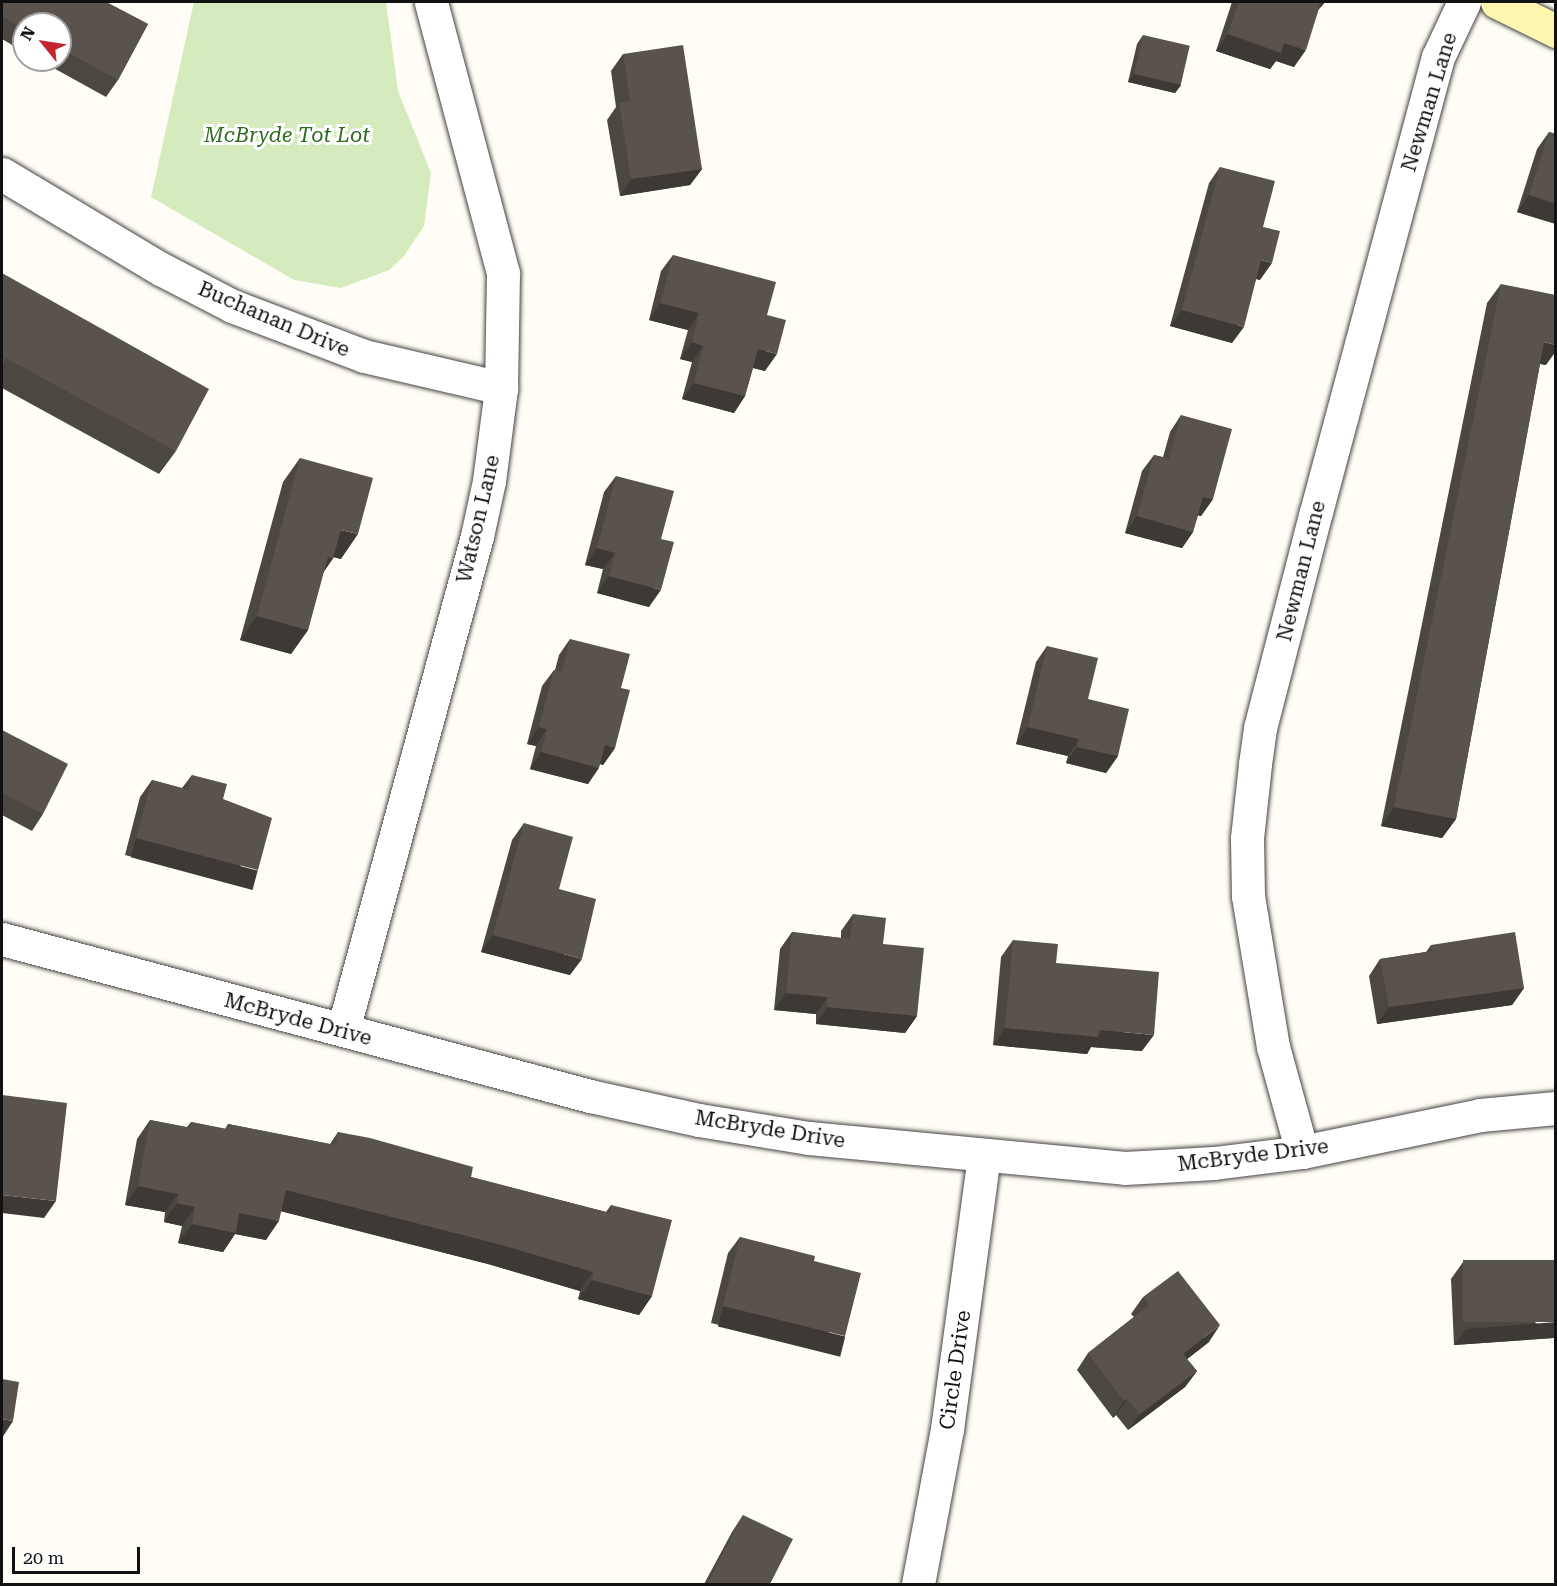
<!DOCTYPE html>
<style>
body{margin:0}
#map{position:relative;width:1557px;height:1586px;overflow:hidden;background:#fffdf5;font-family:"Roboto Serif",serif}
div>[style]{position:absolute}
[style*='--x']{left:calc(var(--x)*1px);top:calc(var(--y)*1px);width:calc(var(--w)*1px);rotate:calc(var(--a)*1deg)}
.green>*{inset:0;background:#d5ebbd}
.roads{filter:drop-shadow(0 0 2px #444) drop-shadow(0 0 2px #444)}
.minor>*{height:33px;margin:-16.5px;padding:0 16.5px;transform-origin:16.5px;border-radius:16.5px;background:#fff}
.secondary>*{height:33px;margin:-16.5px;padding:0 16.5px;transform-origin:16.5px;border-radius:16.5px;background:#fff6b0}
.wall>*{inset:0;background:#4d4742}
.shaded-wall>*{inset:0;background:#3f3936;transform-origin:0 0}
.building>*{inset:0;background:#5a524d;transform-origin:0 0}
span{translate:-50% -50%;white-space:nowrap;text-align:center;line-height:1.15;-webkit-text-stroke:6px #fff;paint-order:stroke}
.street-label{font-size:21px;color:#111}
.park-label{font-size:21px;color:#2f6b1f;font-style:italic}
.frame{position:absolute;inset:0;border:3px solid #111;pointer-events:none}
.north{position:absolute;left:12px;top:12px;width:60px;height:60px;box-sizing:border-box;background:#fff;border:2px solid #a0a0a0;border-radius:50%;rotate:300deg;font-size:16px;font-weight:700;line-height:24px;text-align:center;color:#111}
.north::after{content:'';display:block;margin:auto;width:21px;height:27px;background:#c4262e;clip-path:polygon(50% 0,100% 100%,50% 72%,0 100%)}
.scale{position:absolute;left:12px;top:1547px;width:128px;height:27px;box-sizing:border-box;border:3px solid #111;border-top:0;padding-left:8px;font-size:18px;line-height:21px;white-space:nowrap;color:#111;-webkit-text-stroke:4px #fff;paint-order:stroke}
</style>
<div id="map">
<div class="green">
<i style="clip-path:polygon(194px 2px,386px 2px,398px 91px,431px 173px,424px 226px,404px 256px,389px 270px,341px 288px,294px 280px,151px 197px)"></i>
</div>
<div class="roads">
<div class="minor">
<i style="--x:2;--y:174;--w:185;--a:30.9"></i>
<i style="--x:161;--y:269;--w:80;--a:27.5"></i>
<i style="--x:232;--y:306;--w:141;--a:20.7"></i>
<i style="--x:364;--y:356;--w:141;--a:13.1"></i>
<i style="--x:2;--y:939;--w:609;--a:14.95"></i>
<i style="--x:590;--y:1096;--w:112;--a:12.4"></i>
<i style="--x:699;--y:1120;--w:111;--a:9.3"></i>
<i style="--x:809;--y:1138;--w:317;--a:5.4"></i>
<i style="--x:1125;--y:1168;--w:89;--a:-3.2"></i>
<i style="--x:1214;--y:1163;--w:89;--a:-7.1"></i>
<i style="--x:1302;--y:1152;--w:182;--a:-11.7"></i>
<i style="--x:1480;--y:1115;--w:76;--a:-5.3"></i>
<i style="--x:343;--y:1030;--w:512;--a:-74.82"></i>
<i style="--x:477;--y:536;--w:56;--a:-77.7"></i>
<i style="--x:489;--y:481;--w:94;--a:-82.6"></i>
<i style="--x:501;--y:388;--w:115;--a:-89"></i>
<i style="--x:503;--y:273;--w:280;--a:-104.9"></i>
<i style="--x:1302;--y:1152;--w:109;--a:-105.4"></i>
<i style="--x:1273;--y:1047;--w:153;--a:-99.4"></i>
<i style="--x:1248;--y:896;--w:58;--a:-91"></i>
<i style="--x:1247;--y:838;--w:74;--a:-83.8"></i>
<i style="--x:1255;--y:764;--w:36;--a:-82"></i>
<i style="--x:1260;--y:728;--w:223;--a:-75.5"></i>
<i style="--x:1316;--y:512;--w:471;--a:-75"></i>
<i style="--x:1438;--y:57;--w:61;--a:-64.7"></i>
<i style="--x:918;--y:1584;--w:158;--a:-79.4"></i>
<i style="--x:947;--y:1429;--w:276;--a:-82.3"></i>
</div>
<div class="secondary">
<i style="--x:1497;--y:2;--w:66;--a:26.2"></i>
</div>
</div>
<div class="wall">
<i style="clip-path:polygon(2px 2px,106px 2px,148px 24px,118px 80px,106px 97px,39px 60px,60px 60px,60px 24px,24px 24px,24px 52px,2px 39px)"></i>
<i style="clip-path:polygon(1232px 2px,1325px 2px,1318px 10px,1294px 67px,1276px 61px,1270px 69px,1216px 51px)"></i>
<i style="clip-path:polygon(1143px 35px,1181px 85px,1175px 93px,1128px 82px,1137px 44px)"></i>
<i style="clip-path:polygon(623px 54px,702px 169px,690px 185px,620px 196px,607px 120px,616px 107px,611px 71px)"></i>
<i style="clip-path:polygon(1549px 132px,1556px 134px,1556px 224px,1517px 212px,1537px 149px)"></i>
<i style="clip-path:polygon(1220px 167px,1263px 227px,1260px 280px,1256px 279px,1232px 343px,1170px 326px,1209px 183px)"></i>
<i style="clip-path:polygon(673px 255px,767px 315px,765px 371px,753px 368px,745px 396px,734px 413px,682px 399px,692px 362px,680px 359px,688px 330px,649px 320px,661px 271px)"></i>
<i style="clip-path:polygon(2px 273px,176px 451px,159px 474px,2px 388px)"></i>
<i style="clip-path:polygon(1501px 284px,1546px 365px,1540px 364px,1456px 819px,1442px 838px,1381px 826px,1487px 303px)"></i>
<i style="clip-path:polygon(1181px 415px,1213px 499px,1201px 516px,1198px 515px,1193px 532px,1182px 548px,1125px 533px,1142px 471px,1154px 455px,1163px 457px,1170px 432px)"></i>
<i style="clip-path:polygon(300px 458px,341px 559px,334px 557px,323px 573px,308px 630px,291px 654px,240px 640px,283px 482px)"></i>
<i style="clip-path:polygon(616px 476px,661px 539px,649px 607px,597px 593px,603px 569px,585px 565px,604px 492px)"></i>
<i style="clip-path:polygon(570px 639px,621px 688px,615px 748px,603px 765px,600px 764px,588px 784px,530px 769px,536px 746px,527px 744px,542px 686px,554px 670px,555px 670px,559px 655px)"></i>
<i style="clip-path:polygon(1047px 646px,1088px 699px,1118px 756px,1106px 773px,1066px 763px,1068px 756px,1016px 744px,1036px 662px)"></i>
<i style="clip-path:polygon(2px 730px,43px 814px,32px 831px,2px 815px)"></i>
<i style="clip-path:polygon(192px 775px,223px 799px,246px 887px,125px 855px,140px 797px,152px 780px,182px 788px)"></i>
<i style="clip-path:polygon(524px 823px,570px 975px,481px 952px,512px 840px)"></i>
<i style="clip-path:polygon(853px 914px,883px 944px,917px 1016px,905px 1033px,816px 1024px,816px 1014px,774px 1010px,780px 949px,792px 932px,841px 938px,841px 931px)"></i>
<i style="clip-path:polygon(1013px 940px,1056px 963px,1142px 1051px,1091px 1047px,1087px 1054px,993px 1045px,1001px 957px)"></i>
<i style="clip-path:polygon(1431px 945px,1524px 988px,1512px 1005px,1377px 1024px,1369px 976px,1380px 959px,1426px 952px)"></i>
<i style="clip-path:polygon(150px 1120px,187px 1127px,191px 1122px,225px 1129px,228px 1124px,330px 1144px,338px 1132px,471px 1177px,606px 1212px,611px 1205px,652px 1296px,639px 1315px,578px 1299px,580px 1291px,488px 1264px,281px 1211px,266px 1240px,235px 1234px,223px 1252px,178px 1243px,182px 1226px,164px 1222px,165px 1212px,125px 1205px,137px 1139px)"></i>
<i style="clip-path:polygon(740px 1237px,814px 1261px,833px 1353px,711px 1323px,728px 1253px)"></i>
<i style="clip-path:polygon(1463px 1262px,1554px 1338px,1454px 1345px,1451px 1279px)"></i>
<i style="clip-path:polygon(1143px 1297px,1209px 1342px,1187px 1359px,1197px 1371px,1185px 1387px,1128px 1430px,1116px 1415px,1113px 1418px,1077px 1370px,1088px 1353px,1134px 1317px,1131px 1314px)"></i>
<i style="clip-path:polygon(743px 1515px,770px 1584px,704px 1584px,732px 1532px)"></i>
</div>
<div class="shaded-wall">
<i style="clip-path:polygon(1320px 2px,1325px 2px,1321px 7px,1309px 18px)"></i>
<i style="clip-path:polygon(1228px 34px,1284px 43px,1306px 50px,1294px 67px,1276px 61px,1270px 69px,1216px 51px)"></i>
<i style="clip-path:polygon(1134px 74px,1181px 85px,1175px 93px,1128px 82px)"></i>
<i style="clip-path:polygon(702px 169px,690px 185px,620px 196px,631px 179px)"></i>
<i style="clip-path:polygon(1529px 195px,1556px 204px,1556px 224px,1517px 212px)"></i>
<i style="clip-path:polygon(1261px 260px,1272px 263px,1260px 280px,1249px 277px)"></i>
<i style="clip-path:polygon(660px 303px,699px 313px,688px 330px,649px 320px)"></i>
<i style="clip-path:polygon(1182px 310px,1244px 327px,1232px 343px,1170px 326px)"></i>
<i style="clip-path:polygon(692px 342px,703px 346px,692px 362px,680px 359px)"></i>
<i style="clip-path:polygon(1544px 342px,1556px 345px,1556px 351px,1546px 365px,1530px 362px)"></i>
<i style="clip-path:polygon(758px 349px,777px 354px,765px 371px,746px 366px)"></i>
<i style="clip-path:polygon(694px 383px,745px 396px,734px 413px,682px 399px)"></i>
<i style="clip-path:polygon(1203px 497px,1213px 499px,1201px 516px,1191px 514px)"></i>
<i style="clip-path:polygon(1137px 516px,1193px 532px,1182px 548px,1125px 533px)"></i>
<i style="clip-path:polygon(341px 530px,358px 534px,341px 559px,324px 555px)"></i>
<i style="clip-path:polygon(597px 548px,615px 553px,603px 569px,585px 565px)"></i>
<i style="clip-path:polygon(328px 557px,333px 558px,316px 583px)"></i>
<i style="clip-path:polygon(609px 576px,661px 590px,649px 607px,597px 593px)"></i>
<i style="clip-path:polygon(257px 616px,308px 630px,291px 654px,240px 640px)"></i>
<i style="clip-path:polygon(539px 727px,547px 729px,536px 746px,527px 744px)"></i>
<i style="clip-path:polygon(1028px 727px,1079px 739px,1068px 756px,1016px 744px)"></i>
<i style="clip-path:polygon(605px 745px,615px 748px,603px 765px,593px 762px)"></i>
<i style="clip-path:polygon(1077px 747px,1118px 756px,1106px 773px,1066px 763px)"></i>
<i style="clip-path:polygon(541px 752px,599px 768px,588px 784px,530px 769px)"></i>
<i style="clip-path:polygon(1394px 807px,1456px 819px,1442px 838px,1381px 826px)"></i>
<i style="left:136px;top:838px;width:126px;height:20px;rotate:15deg"></i>
<i style="clip-path:polygon(493px 935px,582px 959px,570px 975px,481px 952px)"></i>
<i style="clip-path:polygon(1524px 988px,1512px 1005px,1377px 1024px,1389px 1007px)"></i>
<i style="clip-path:polygon(786px 993px,828px 997px,816px 1014px,774px 1010px)"></i>
<i style="clip-path:polygon(827px 1007px,917px 1016px,905px 1033px,816px 1024px)"></i>
<i style="clip-path:polygon(1005px 1028px,1100px 1030px,1154px 1035px,1142px 1051px,1091px 1047px,1087px 1054px,993px 1045px)"></i>
<i style="clip-path:polygon(138px 1186px,178px 1194px,165px 1212px,125px 1205px)"></i>
<i style="clip-path:polygon(286px 1190px,502px 1245px,593px 1272px,580px 1291px,488px 1264px,272px 1209px)"></i>
<i style="clip-path:polygon(2px 1195px,56px 1201px,44px 1218px,2px 1213px)"></i>
<i style="clip-path:polygon(177px 1203px,195px 1207px,182px 1226px,164px 1222px)"></i>
<i style="clip-path:polygon(239px 1213px,279px 1221px,266px 1240px,235px 1234px,223px 1252px,178px 1243px,192px 1224px)"></i>
<i style="clip-path:polygon(592px 1280px,652px 1296px,639px 1315px,578px 1299px)"></i>
<i style="left:723px;top:1306px;width:126px;height:21px;rotate:14deg"></i>
<i style="clip-path:polygon(1556px 1322px,1556px 1336px,1554px 1338px,1454px 1345px,1466px 1329px)"></i>
<i style="clip-path:polygon(1220px 1325px,1209px 1342px,1172px 1371px,1183px 1354px)"></i>
<i style="clip-path:polygon(1197px 1371px,1185px 1387px,1128px 1430px,1140px 1414px)"></i>
<i style="clip-path:polygon(1127px 1399px,1116px 1415px,1113px 1418px,1124px 1401px)"></i>
<i style="clip-path:polygon(2px 1419px,13px 1421px,2px 1438px)"></i>
</div>
<div class="building">
<i style="clip-path:polygon(2px 2px,106px 2px,148px 24px,118px 80px,60px 48px,60px 24px,24px 24px,24px 29px,2px 16px)"></i>
<i style="clip-path:polygon(1239px 2px,1321px 2px,1306px 50px,1284px 43px,1281px 53px,1228px 34px)"></i>
<i style="left:1143px;top:35px;width:48px;height:40px;rotate:13deg"></i>
<i style="clip-path:polygon(683px 45px,702px 169px,631px 179px,619px 103px,630px 101px,623px 54px)"></i>
<i style="clip-path:polygon(1549px 132px,1556px 134px,1556px 204px,1529px 195px)"></i>
<i style="clip-path:polygon(1220px 167px,1275px 181px,1263px 227px,1280px 231px,1272px 263px,1261px 260px,1244px 327px,1182px 310px)"></i>
<i style="clip-path:polygon(673px 255px,776px 282px,767px 315px,786px 320px,777px 354px,758px 349px,745px 396px,694px 383px,703px 346px,692px 342px,699px 313px,660px 303px)"></i>
<i style="clip-path:polygon(2px 273px,209px 389px,176px 451px,6px 358px,2px 366px)"></i>
<i style="clip-path:polygon(1501px 284px,1556px 295px,1556px 345px,1544px 342px,1456px 819px,1394px 807px)"></i>
<i style="clip-path:polygon(1181px 415px,1232px 429px,1213px 499px,1203px 497px,1193px 532px,1137px 516px,1154px 455px,1169px 459px)"></i>
<i style="clip-path:polygon(300px 458px,373px 478px,358px 534px,341px 530px,333px 558px,328px 557px,308px 630px,257px 616px)"></i>
<i style="clip-path:polygon(616px 476px,674px 491px,661px 539px,674px 542px,661px 590px,609px 576px,615px 553px,597px 548px)"></i>
<i style="clip-path:polygon(570px 639px,630px 654px,621px 688px,630px 690px,615px 748px,605px 745px,599px 768px,541px 752px,547px 729px,539px 727px,554px 670px,562px 672px)"></i>
<i style="clip-path:polygon(1047px 646px,1098px 658px,1088px 699px,1129px 709px,1118px 756px,1077px 747px,1079px 739px,1028px 727px)"></i>
<i style="clip-path:polygon(2px 730px,68px 764px,43px 814px,2px 793px)"></i>
<i style="clip-path:polygon(192px 775px,227px 784px,223px 799px,272px 818px,258px 870px,136px 838px,152px 780px,188px 790px)"></i>
<i style="clip-path:polygon(524px 823px,573px 837px,559px 889px,596px 899px,582px 959px,493px 935px)"></i>
<i style="clip-path:polygon(853px 914px,886px 918px,883px 944px,924px 948px,917px 1016px,827px 1007px,828px 997px,786px 993px,792px 932px,850px 939px)"></i>
<i style="clip-path:polygon(1515px 932px,1524px 988px,1389px 1007px,1380px 959px,1432px 951px,1431px 945px)"></i>
<i style="clip-path:polygon(1013px 940px,1058px 944px,1056px 963px,1159px 972px,1154px 1035px,1100px 1030px,1098px 1037px,1005px 1028px)"></i>
<i style="clip-path:polygon(2px 1095px,67px 1103px,56px 1201px,2px 1195px)"></i>
<i style="clip-path:polygon(150px 1120px,190px 1128px,191px 1122px,227px 1129px,228px 1124px,335px 1145px,338px 1132px,370px 1138px,473px 1167px,471px 1177px,610px 1213px,611px 1205px,672px 1220px,652px 1296px,592px 1280px,593px 1272px,502px 1245px,286px 1190px,279px 1221px,239px 1213px,236px 1233px,192px 1224px,195px 1207px,177px 1203px,178px 1194px,138px 1186px)"></i>
<i style="clip-path:polygon(740px 1237px,815px 1256px,814px 1261px,861px 1273px,845px 1336px,723px 1306px)"></i>
<i style="left:1556px;top:1260px;width:62px;height:93px;rotate:90deg"></i>
<i style="clip-path:polygon(1178px 1271px,1220px 1325px,1183px 1354px,1197px 1371px,1140px 1414px,1127px 1399px,1124px 1401px,1088px 1353px,1149px 1305px,1143px 1297px)"></i>
<i style="clip-path:polygon(2px 1379px,19px 1382px,13px 1421px,2px 1419px)"></i>
<i style="clip-path:polygon(743px 1515px,793px 1539px,770px 1584px,707px 1584px)"></i>
</div>
<div class="street-label">
<span style="left:1429px;top:102px;rotate:-73deg">Newman Lane</span>
<span style="left:274px;top:319px;rotate:23deg">Buchanan Drive</span>
<span style="left:478px;top:519px;rotate:-77deg">Watson Lane</span>
<span style="left:1301px;top:571px;rotate:-76deg">Newman Lane</span>
<span style="left:298px;top:1019px;rotate:15deg">McBryde Drive</span>
<span style="left:770px;top:1129px;rotate:9deg">McBryde Drive</span>
<span style="left:1253px;top:1155px;rotate:-7deg">McBryde Drive</span>
<span style="left:955px;top:1370px;rotate:-82deg">Circle Drive</span>
</div>
<div class="park-label">
<span style="left:287px;top:135px">McBryde Tot Lot</span>
</div>
<div class="frame"></div>
<div class="north">N</div>
<div class="scale">20 m</div>
</div>
